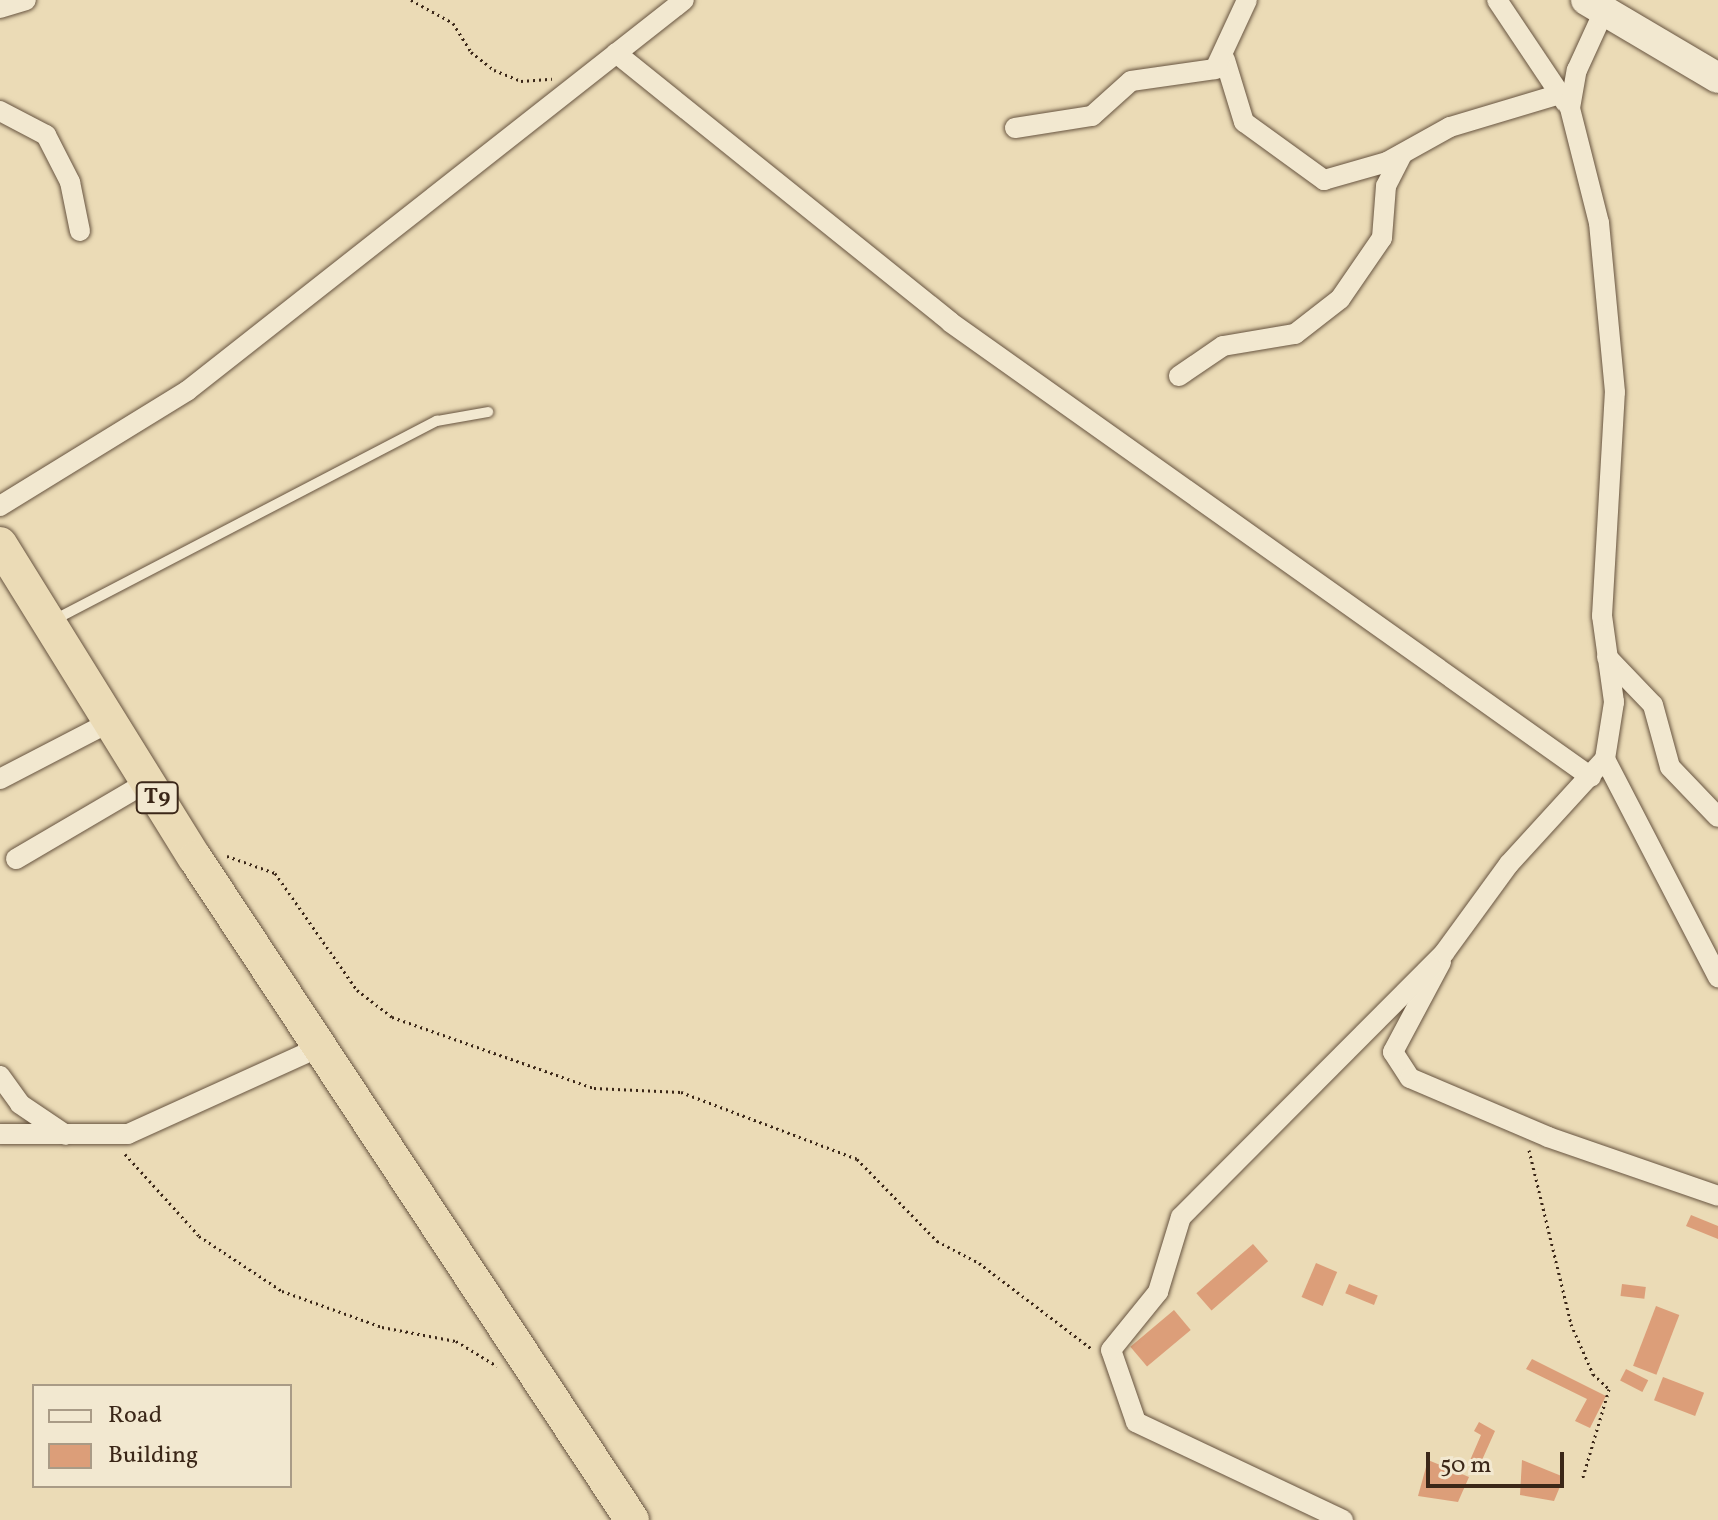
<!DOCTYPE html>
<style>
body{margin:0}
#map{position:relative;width:1718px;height:1520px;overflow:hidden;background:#ebdbb6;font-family:Vollkorn,serif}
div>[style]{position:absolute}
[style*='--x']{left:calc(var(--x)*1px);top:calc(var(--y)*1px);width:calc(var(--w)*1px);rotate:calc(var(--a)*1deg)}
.building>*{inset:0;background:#dc9e79;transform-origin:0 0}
.path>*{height:3px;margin-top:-1.5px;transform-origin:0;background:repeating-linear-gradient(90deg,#3b2718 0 2px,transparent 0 6px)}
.roads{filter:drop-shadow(0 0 2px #675440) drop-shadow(0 0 2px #675440)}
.service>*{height:10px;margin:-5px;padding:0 5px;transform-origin:5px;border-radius:5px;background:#f2e8d0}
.minor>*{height:20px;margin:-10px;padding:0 10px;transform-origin:10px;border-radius:10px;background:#f2e8d0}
.secondary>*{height:30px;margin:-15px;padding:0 15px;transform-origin:15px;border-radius:15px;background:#f2e8d0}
.trunk>*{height:34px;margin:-17px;padding:0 17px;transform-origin:17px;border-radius:17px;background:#ebdbb6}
span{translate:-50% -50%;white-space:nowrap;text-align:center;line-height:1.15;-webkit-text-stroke:7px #f2e8d0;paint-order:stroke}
.shield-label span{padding:2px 6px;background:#f2e8d0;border:2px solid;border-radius:6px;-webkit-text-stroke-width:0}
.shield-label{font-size:22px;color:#3b2718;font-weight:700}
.legend{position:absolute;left:32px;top:1384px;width:260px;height:104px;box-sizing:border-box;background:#f2e8d0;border:2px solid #a99b86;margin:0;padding:10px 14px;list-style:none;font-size:24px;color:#3b2718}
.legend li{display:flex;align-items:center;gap:16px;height:40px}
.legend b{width:40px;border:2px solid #a99b86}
.scale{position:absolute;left:1426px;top:1452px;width:138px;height:36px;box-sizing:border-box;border:4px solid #3b2718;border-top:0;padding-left:10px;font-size:24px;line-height:28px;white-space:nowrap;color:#3b2718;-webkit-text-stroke:6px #f2e8d0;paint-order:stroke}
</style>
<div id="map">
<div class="building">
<i style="clip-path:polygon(1691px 1215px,1718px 1226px,1718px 1239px,1686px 1226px)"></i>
<i style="left:1253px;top:1244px;width:23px;height:75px;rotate:49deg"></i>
<i style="left:1316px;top:1263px;width:23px;height:37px;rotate:23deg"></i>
<i style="left:1349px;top:1284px;width:31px;height:10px;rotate:22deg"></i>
<i style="left:1622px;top:1284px;width:24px;height:12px;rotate:7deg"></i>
<i style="left:1656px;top:1306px;width:25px;height:64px;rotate:21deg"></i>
<i style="left:1174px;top:1310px;width:26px;height:57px;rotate:50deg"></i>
<i style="clip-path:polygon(1532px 1359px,1606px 1396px,1590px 1428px,1575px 1421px,1587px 1399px,1526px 1369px)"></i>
<i style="left:1626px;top:1369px;width:25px;height:13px;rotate:27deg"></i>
<i style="left:1663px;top:1377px;width:44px;height:25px;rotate:21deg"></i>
<i style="clip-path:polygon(1479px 1422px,1495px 1431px,1478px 1469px,1468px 1465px,1481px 1435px,1474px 1431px)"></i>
<i style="clip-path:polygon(1428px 1460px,1469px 1477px,1458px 1502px,1418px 1496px)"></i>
<i style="clip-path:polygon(1522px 1460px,1564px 1477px,1554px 1501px,1520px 1495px)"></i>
</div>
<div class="path">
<i style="--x:411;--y:0;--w:48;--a:28.7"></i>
<i style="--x:453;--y:23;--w:34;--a:58"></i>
<i style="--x:471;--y:52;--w:29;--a:38"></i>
<i style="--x:494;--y:70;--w:29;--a:22"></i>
<i style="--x:521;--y:81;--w:31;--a:-4"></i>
<i style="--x:227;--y:856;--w:51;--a:19.5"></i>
<i style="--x:275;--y:873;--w:143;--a:55"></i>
<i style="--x:357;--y:990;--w:44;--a:37.6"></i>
<i style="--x:392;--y:1017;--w:214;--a:19.4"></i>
<i style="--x:594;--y:1088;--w:87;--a:2.6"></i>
<i style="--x:681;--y:1092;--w:188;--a:20.8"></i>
<i style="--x:857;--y:1159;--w:115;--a:45.7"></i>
<i style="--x:937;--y:1241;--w:47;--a:27.6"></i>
<i style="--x:979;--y:1263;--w:142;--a:37.3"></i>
<i style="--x:1529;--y:1150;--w:179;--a:76.4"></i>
<i style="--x:1571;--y:1324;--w:55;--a:66.3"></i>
<i style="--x:1593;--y:1374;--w:22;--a:43"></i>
<i style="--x:1609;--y:1389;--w:95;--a:106.5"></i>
<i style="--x:125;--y:1154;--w:110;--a:47.9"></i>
<i style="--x:199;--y:1236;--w:100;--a:33.5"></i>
<i style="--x:282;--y:1291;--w:106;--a:19.8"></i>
<i style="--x:382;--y:1327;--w:75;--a:10.7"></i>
<i style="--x:456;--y:1341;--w:48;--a:31.4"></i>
</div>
<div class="roads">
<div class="service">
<i style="--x:54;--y:620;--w:432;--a:-27.5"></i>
<i style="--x:437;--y:421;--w:52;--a:-10"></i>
</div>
<div class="minor">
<i style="--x:1497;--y:0;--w:124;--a:56.2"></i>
<i style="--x:0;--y:8;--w:27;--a:-17"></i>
<i style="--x:616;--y:53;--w:429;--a:38.8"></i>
<i style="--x:950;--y:322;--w:786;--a:35.37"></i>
<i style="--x:1225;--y:60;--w:65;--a:73"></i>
<i style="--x:1244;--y:122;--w:99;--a:35.9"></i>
<i style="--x:1324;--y:180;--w:66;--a:-15.9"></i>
<i style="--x:1387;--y:162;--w:72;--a:-29.1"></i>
<i style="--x:1450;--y:127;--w:115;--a:-16.7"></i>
<i style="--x:0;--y:111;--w:52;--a:27.6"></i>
<i style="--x:46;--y:135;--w:53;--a:62.9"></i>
<i style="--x:70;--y:182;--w:50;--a:78.5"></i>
<i style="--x:1015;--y:128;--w:78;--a:-8.9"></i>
<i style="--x:1092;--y:116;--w:52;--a:-41.9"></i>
<i style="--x:1131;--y:81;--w:85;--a:-8.1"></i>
<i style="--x:1215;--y:69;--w:76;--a:-65.1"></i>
<i style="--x:1179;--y:376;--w:53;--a:-34.3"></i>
<i style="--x:1223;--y:346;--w:73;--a:-9.5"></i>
<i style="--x:1295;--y:334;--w:57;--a:-37.9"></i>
<i style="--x:1340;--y:299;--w:74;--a:-55.5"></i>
<i style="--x:1382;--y:238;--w:52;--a:-85.6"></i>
<i style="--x:1386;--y:186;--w:36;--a:-63"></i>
<i style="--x:0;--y:506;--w:220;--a:-31.6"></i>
<i style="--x:187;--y:391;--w:632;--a:-38.19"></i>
<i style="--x:1607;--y:657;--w:66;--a:46.2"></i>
<i style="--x:1653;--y:705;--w:64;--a:74.7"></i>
<i style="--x:1670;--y:767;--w:69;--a:46.2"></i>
<i style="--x:1605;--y:759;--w:246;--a:62.6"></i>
<i style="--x:0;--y:779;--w:124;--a:-27.4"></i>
<i style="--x:16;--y:859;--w:152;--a:-30.4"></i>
<i style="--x:1441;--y:962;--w:102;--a:118.1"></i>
<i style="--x:1393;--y:1052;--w:31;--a:57"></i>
<i style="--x:1410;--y:1078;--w:150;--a:23.1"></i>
<i style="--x:1548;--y:1137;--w:180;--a:19.1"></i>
<i style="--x:0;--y:1076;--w:34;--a:54"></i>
<i style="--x:20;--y:1104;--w:55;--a:34"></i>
<i style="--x:0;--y:1134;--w:128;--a:0"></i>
<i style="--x:128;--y:1134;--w:213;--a:-24.4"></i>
<i style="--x:1343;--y:1520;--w:229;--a:-154.7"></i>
<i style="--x:1136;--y:1422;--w:76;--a:-109.1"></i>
<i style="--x:1111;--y:1350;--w:75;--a:-51"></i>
<i style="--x:1158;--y:1292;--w:78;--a:-73"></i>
<i style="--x:1181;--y:1217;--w:373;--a:-45.1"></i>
<i style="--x:1444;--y:953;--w:110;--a:-53.9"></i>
<i style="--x:1509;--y:864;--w:142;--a:-47.6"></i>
<i style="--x:1605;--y:759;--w:58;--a:-81"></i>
<i style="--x:1614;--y:702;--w:87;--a:-97.9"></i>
<i style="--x:1602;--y:616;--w:224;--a:-86.7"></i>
<i style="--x:1615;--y:392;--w:170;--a:-95.4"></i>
<i style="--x:1599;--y:223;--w:119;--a:-104.2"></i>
<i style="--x:1570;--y:108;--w:39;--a:-80"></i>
<i style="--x:1577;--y:70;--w:65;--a:-65.4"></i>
</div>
<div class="secondary">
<i style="--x:1586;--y:0;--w:153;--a:30.6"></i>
</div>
<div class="trunk">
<i style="--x:0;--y:544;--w:370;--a:58.2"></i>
<i style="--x:195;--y:858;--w:793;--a:56.57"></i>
</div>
</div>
<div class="shield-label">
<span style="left:157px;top:798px">T9</span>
</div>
<ul class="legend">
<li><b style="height:10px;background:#f2e8d0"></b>Road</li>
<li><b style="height:22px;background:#dc9e79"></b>Building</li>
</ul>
<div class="scale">50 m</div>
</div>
